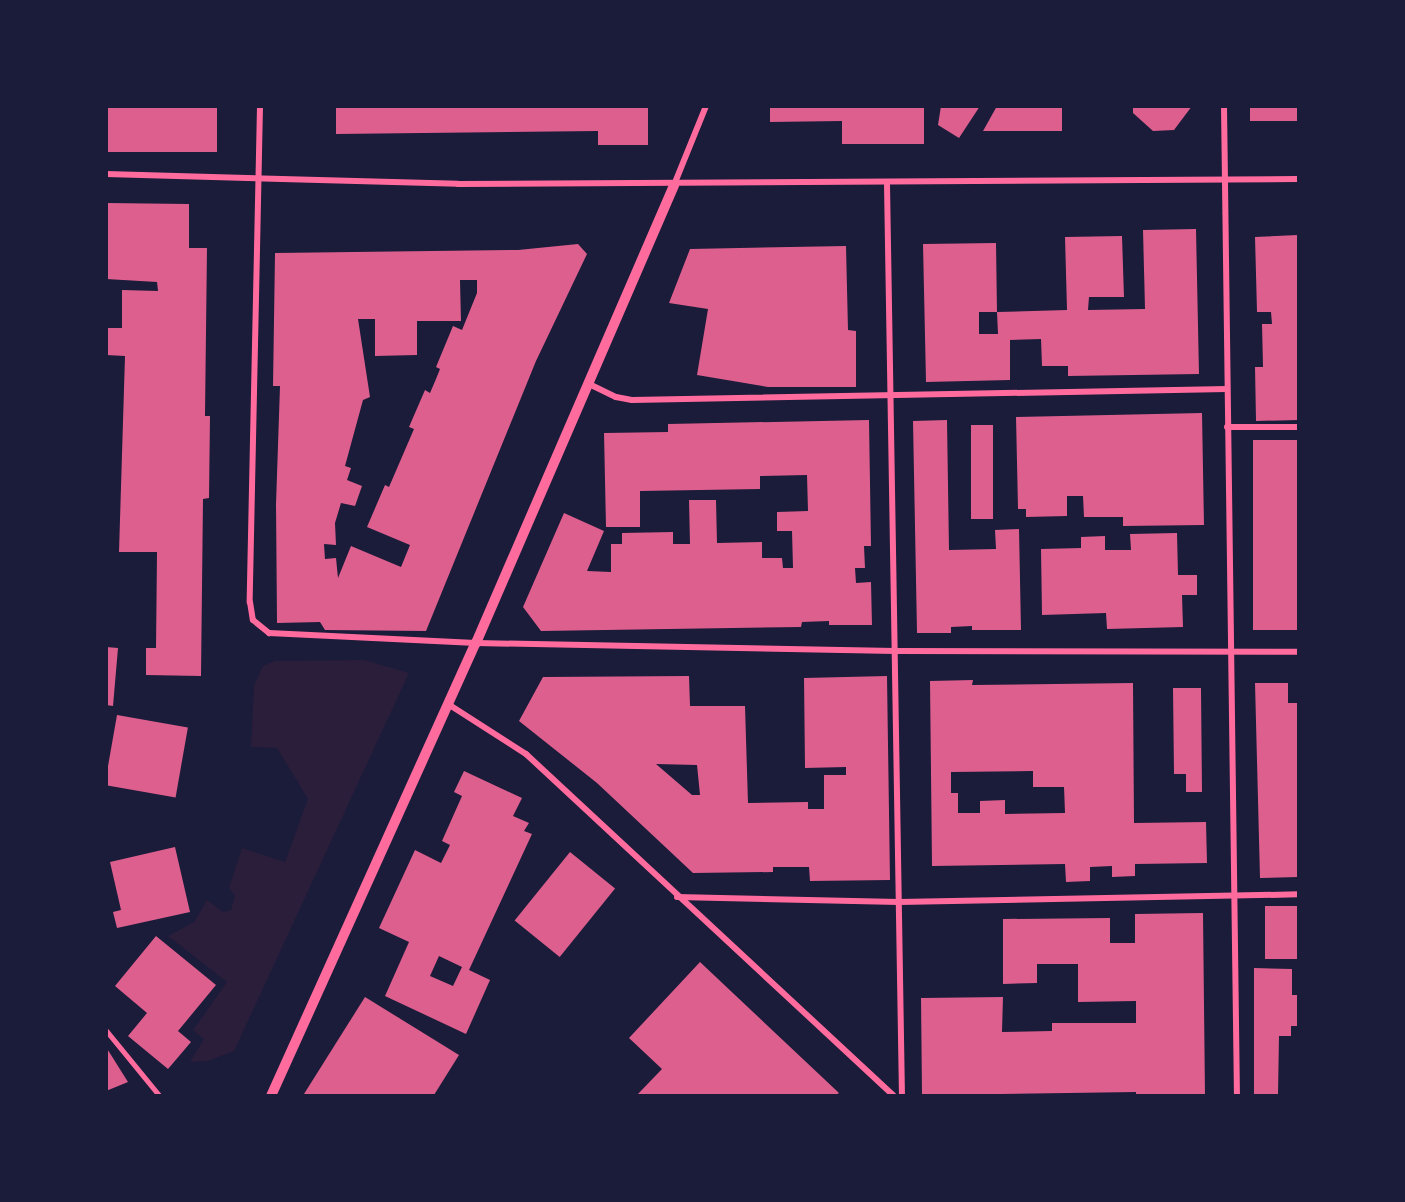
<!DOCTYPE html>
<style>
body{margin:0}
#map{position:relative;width:1405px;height:1202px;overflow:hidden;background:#1b1b3a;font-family:"Source Serif 4",serif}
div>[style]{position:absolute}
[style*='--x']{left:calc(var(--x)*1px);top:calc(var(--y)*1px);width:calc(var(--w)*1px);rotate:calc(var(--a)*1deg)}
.green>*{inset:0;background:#2a1e3b}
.building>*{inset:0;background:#dd5f8e;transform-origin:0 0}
.service>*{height:4.5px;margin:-2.25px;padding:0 2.25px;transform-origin:2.25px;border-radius:2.25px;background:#ff6b9d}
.minor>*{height:6px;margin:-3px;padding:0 3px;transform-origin:3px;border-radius:3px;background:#ff6b9d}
.tertiary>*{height:10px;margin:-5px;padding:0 5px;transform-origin:5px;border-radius:5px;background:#ff6b9d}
span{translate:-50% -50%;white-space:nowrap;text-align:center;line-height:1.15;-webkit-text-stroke:4.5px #1b1b3a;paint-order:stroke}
.frame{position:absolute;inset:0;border:108px solid #1b1b3a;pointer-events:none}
</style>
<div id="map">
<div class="green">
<i style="clip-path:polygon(364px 660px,409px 673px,234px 1051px,208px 1061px,190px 1062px,204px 1039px,193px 1030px,227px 982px,168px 936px,194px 922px,207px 900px,223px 912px,231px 910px,235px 896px,229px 888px,242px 848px,285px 862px,308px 799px,277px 748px,251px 747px,254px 685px,263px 666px,275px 661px)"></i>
</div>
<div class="building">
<i style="left:106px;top:106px;width:111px;height:46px"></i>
<i style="clip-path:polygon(336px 106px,648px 106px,648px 145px,598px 145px,598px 131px,336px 134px)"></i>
<i style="clip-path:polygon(770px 106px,924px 106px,924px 144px,842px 144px,842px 121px,770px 122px)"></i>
<i style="clip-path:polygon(941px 106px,980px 106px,959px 138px,938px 125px)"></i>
<i style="clip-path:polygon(997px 106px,1062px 106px,1062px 131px,983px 131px)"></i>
<i style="clip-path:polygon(1133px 106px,1192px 106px,1174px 130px,1153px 131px,1133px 113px)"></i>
<i style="left:1250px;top:106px;width:48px;height:15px"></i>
<i style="clip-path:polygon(106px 203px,189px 204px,189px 248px,207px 248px,205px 416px,210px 416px,209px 498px,203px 499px,201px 676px,146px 675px,146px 648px,156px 648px,157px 552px,119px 552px,125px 356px,106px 355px,106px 328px,122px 328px,122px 290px,158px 291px,157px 282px,106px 279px)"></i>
<i style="clip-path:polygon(evenodd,1196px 229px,1199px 374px,1068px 376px,1068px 366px,1042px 366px,1041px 339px,1010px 340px,1010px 380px,926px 382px,923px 244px,996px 243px,997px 312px,1067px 310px,1065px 237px,1122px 236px,1124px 297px,1089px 297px,1088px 310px,1145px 309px,1143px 230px,1196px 229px,979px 312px,997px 312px,998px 334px,979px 334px,979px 312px)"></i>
<i style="clip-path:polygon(1298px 235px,1298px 420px,1256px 421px,1255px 367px,1263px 367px,1262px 324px,1272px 324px,1271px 312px,1257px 312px,1255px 237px)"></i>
<i style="clip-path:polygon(evenodd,578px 244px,587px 254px,536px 361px,426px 631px,325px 630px,320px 622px,277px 623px,276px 504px,280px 386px,273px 386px,275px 253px,518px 250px,578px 244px,460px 280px,477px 280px,477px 293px,462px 330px,453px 326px,436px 367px,440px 369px,436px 379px,430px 393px,425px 390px,409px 427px,414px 429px,389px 487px,385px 485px,367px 527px,410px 545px,401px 567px,351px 546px,338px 578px,336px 558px,325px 559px,324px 544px,336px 545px,335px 523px,341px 503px,355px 506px,362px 486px,347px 480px,351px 468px,345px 466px,363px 400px,370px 397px,358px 319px,375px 319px,375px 356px,417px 355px,417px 321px,461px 321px,460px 280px)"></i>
<i style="clip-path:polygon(846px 246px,848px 330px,856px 331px,856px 387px,768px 387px,697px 375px,708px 309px,669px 303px,690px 249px)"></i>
<i style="clip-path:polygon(1202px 413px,1204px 525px,1123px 526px,1123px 517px,1084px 517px,1083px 496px,1067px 496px,1067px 516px,1026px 517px,1026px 509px,1018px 509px,1016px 417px)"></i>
<i style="clip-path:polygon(869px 420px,871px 546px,864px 546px,865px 568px,855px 568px,856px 583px,871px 582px,872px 625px,829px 625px,829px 621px,802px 622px,801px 627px,541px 631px,523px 607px,564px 513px,604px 531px,587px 571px,611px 572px,611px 544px,622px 544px,622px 533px,673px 532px,673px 544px,690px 544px,689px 500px,716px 500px,717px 543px,762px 542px,762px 558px,782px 558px,783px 568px,793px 568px,792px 531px,777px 531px,777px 512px,808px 511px,807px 475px,760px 476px,760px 489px,640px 491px,640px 527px,606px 527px,604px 433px,668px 432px,668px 424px)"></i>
<i style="clip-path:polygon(947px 420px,949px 550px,996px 549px,995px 530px,1019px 529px,1021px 630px,972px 630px,972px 626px,951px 627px,951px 633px,917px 633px,913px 421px)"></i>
<i style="left:971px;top:425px;width:22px;height:94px"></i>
<i style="left:1298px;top:440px;width:190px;height:45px;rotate:90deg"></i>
<i style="clip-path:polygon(1177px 533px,1178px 575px,1197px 575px,1197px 595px,1182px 595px,1183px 627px,1107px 629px,1106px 613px,1042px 615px,1041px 549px,1081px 548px,1081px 537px,1105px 536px,1105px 550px,1131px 550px,1130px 534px)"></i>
<i style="clip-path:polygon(106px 647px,118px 648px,113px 706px,106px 705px)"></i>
<i style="clip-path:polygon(evenodd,689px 676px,690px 706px,745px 706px,748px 803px,808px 802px,808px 809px,824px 809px,824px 775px,846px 775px,846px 767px,805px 768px,804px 678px,887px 676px,890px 880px,810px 881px,809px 867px,773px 867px,773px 872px,693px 873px,597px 783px,519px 721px,543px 677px,689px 676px,656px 764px,697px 765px,700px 795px,692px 795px,656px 764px)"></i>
<i style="clip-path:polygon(evenodd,973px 680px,972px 685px,1133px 683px,1134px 823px,1206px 822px,1207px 863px,1135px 864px,1135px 876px,1112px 877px,1112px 866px,1090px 867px,1090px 881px,1066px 882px,1065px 864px,932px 866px,930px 681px,973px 680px,1033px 771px,1033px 787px,1064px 787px,1065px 813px,1005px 814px,1005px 800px,980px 801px,980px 813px,958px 813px,958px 793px,951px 793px,951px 772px,1033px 771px)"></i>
<i style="clip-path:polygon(1255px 683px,1288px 683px,1288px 703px,1298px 703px,1298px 877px,1260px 878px)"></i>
<i style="clip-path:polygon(1173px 688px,1201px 688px,1202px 792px,1186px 792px,1186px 774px,1174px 774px)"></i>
<i style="left:117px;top:715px;width:72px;height:71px;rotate:10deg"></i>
<i style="clip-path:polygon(evenodd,464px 771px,522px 798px,513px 816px,529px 823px,524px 831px,532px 834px,469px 970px,490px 980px,466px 1034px,385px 996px,409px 942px,379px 928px,415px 850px,441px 863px,450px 845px,442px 841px,462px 796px,454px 792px,464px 771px,439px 956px,462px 967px,453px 986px,430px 976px,439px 956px)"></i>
<i style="clip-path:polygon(175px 847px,190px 912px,117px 928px,113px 912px,121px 910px,110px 862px)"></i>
<i style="left:570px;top:852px;width:58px;height:88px;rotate:39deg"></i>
<i style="left:1265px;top:906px;width:33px;height:53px"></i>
<i style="clip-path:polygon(1203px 913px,1205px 1095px,1136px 1095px,1136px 1092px,922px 1095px,921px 998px,1003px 997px,1002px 1032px,1052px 1031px,1052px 1023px,1136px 1023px,1136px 1001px,1078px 1002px,1078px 964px,1037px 964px,1037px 983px,1003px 984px,1003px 919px,1110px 918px,1110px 943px,1135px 943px,1135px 914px)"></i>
<i style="clip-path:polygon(156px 936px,216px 985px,178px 1031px,191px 1042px,168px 1069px,128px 1036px,147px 1013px,115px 986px)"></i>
<i style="clip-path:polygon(700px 962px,839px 1093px,836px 1095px,637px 1095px,662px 1069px,629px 1038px)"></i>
<i style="clip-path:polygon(1254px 968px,1292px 969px,1292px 995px,1298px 995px,1298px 1026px,1291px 1026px,1291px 1036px,1279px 1036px,1278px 1095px,1254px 1095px)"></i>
<i style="clip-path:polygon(365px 997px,459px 1055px,434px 1095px,304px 1094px)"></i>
<i style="clip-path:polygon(106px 1047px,128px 1082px,106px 1091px)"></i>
</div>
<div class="service">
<i style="--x:106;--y:1030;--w:85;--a:50.7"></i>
</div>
<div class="minor">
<i style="--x:260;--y:106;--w:496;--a:91.2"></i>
<i style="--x:250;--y:602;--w:18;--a:81"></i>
<i style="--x:253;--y:620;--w:21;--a:39"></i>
<i style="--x:269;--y:633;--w:207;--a:2.8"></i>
<i style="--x:476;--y:643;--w:419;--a:1.1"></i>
<i style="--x:895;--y:651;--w:403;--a:0.1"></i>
<i style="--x:1224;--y:106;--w:990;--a:89.25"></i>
<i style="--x:106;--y:174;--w:352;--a:1.6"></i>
<i style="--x:458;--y:184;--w:840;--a:-0.34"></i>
<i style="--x:887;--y:184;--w:912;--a:89.06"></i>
<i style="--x:674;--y:185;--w:85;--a:-67.9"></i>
<i style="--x:587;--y:383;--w:32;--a:26"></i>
<i style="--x:616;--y:397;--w:16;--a:11"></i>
<i style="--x:632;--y:400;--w:595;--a:-1.06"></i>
<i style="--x:1227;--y:427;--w:71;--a:0"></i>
<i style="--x:448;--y:704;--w:93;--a:32.7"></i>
<i style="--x:526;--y:754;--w:502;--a:42.9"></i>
<i style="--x:677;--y:897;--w:222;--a:1.3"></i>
<i style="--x:899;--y:902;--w:399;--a:-1.1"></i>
</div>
<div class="tertiary">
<i style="--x:271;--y:1096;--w:497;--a:-65.7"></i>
<i style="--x:476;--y:643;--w:499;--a:-66.6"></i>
</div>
<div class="frame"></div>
</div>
